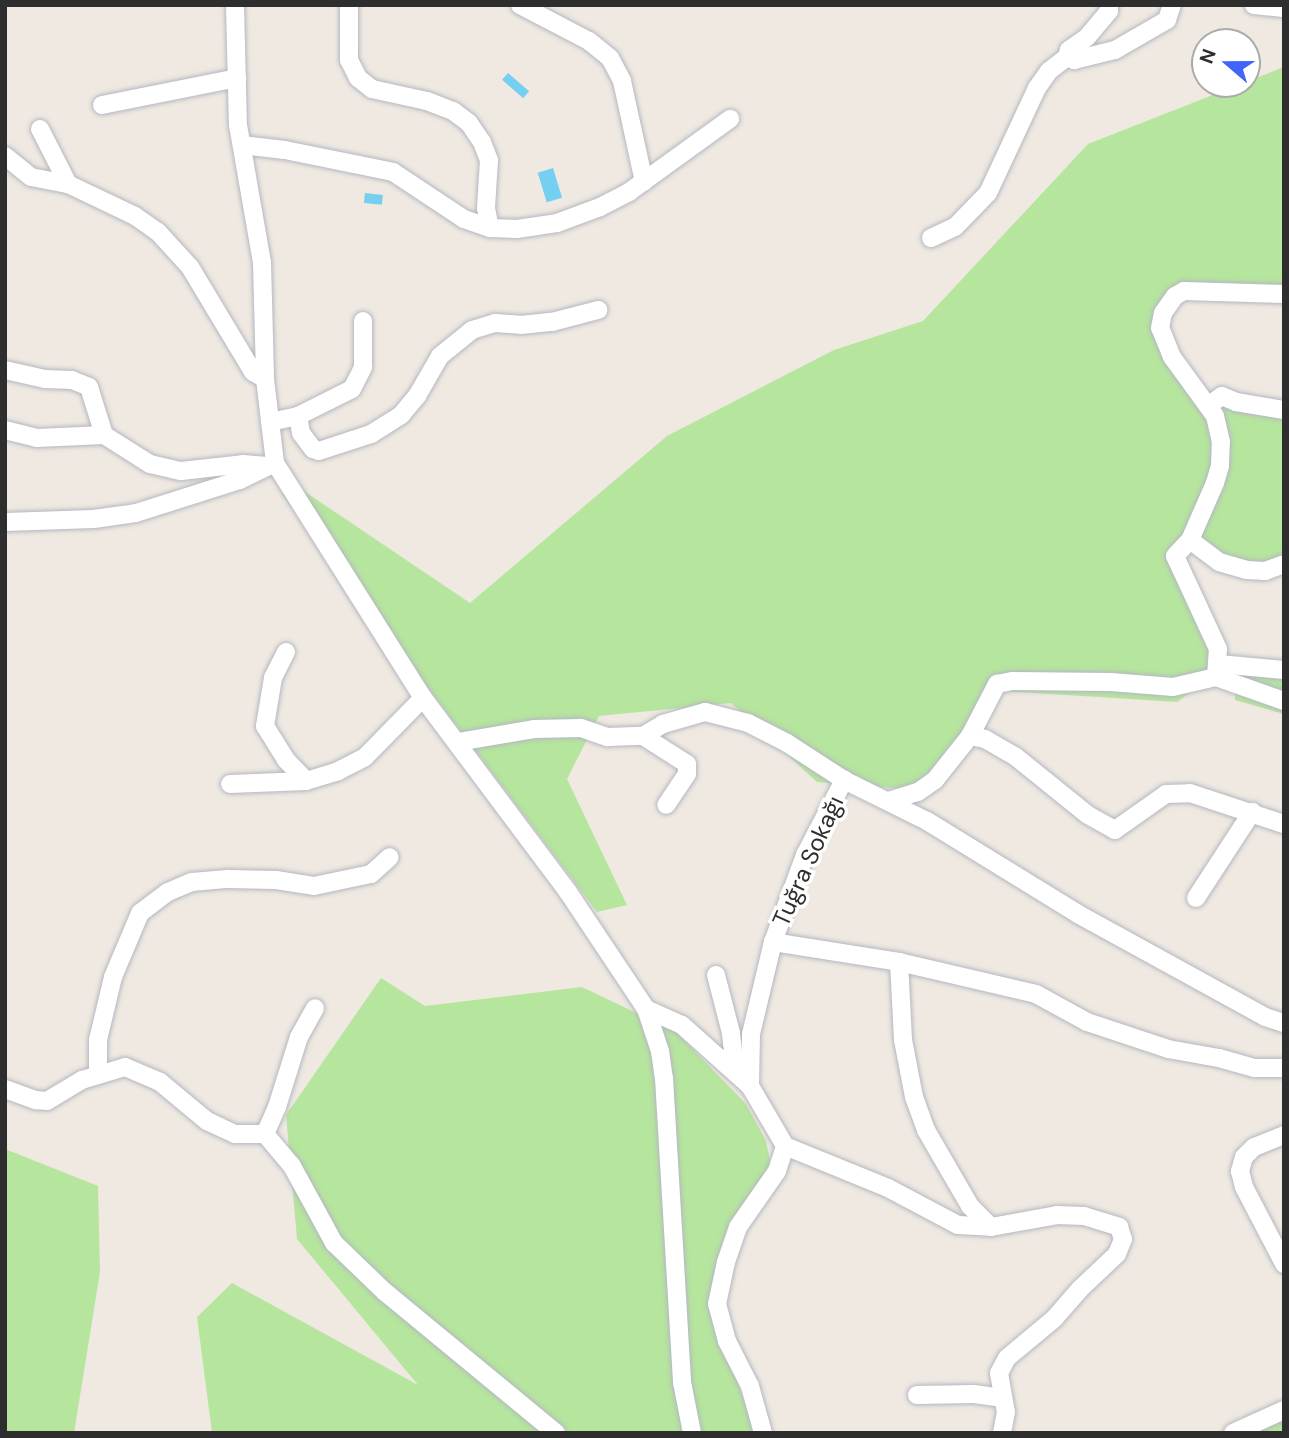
<!DOCTYPE html>
<meta charset="utf-8">
<style>
body{margin:0}
#map{position:relative;width:1289px;height:1438px;overflow:hidden;background:#efe9e1;font-family:"DM Sans",sans-serif}
div>[style]{position:absolute}
[style*='--x']{left:calc(var(--x)*1px);top:calc(var(--y)*1px);width:calc(var(--w)*1px);rotate:calc(var(--a)*1deg)}
.green>*{inset:0;background:#b6e59e}
.water>*{inset:0;background:#75cff0;transform-origin:0 0}
.roads{filter:drop-shadow(0 0 2px #b4b7c1) drop-shadow(0 0 2px #b4b7c1)}
.minor>*{height:18px;margin:-9px;padding:0 9px;transform-origin:9px;border-radius:9px;background:#fff}
span{translate:-50% -50%;white-space:nowrap;text-align:center;line-height:1.15;-webkit-text-stroke:7px #fff;paint-order:stroke}
.street-label{font-size:24px;color:#2e2e2e}
.frame{position:absolute;inset:0;border:7px solid #2e2e2e;pointer-events:none}
.north{position:absolute;left:1191px;top:28px;width:70px;height:70px;box-sizing:border-box;background:#fff;border:2px solid #ababab;border-radius:50%;rotate:290deg;font-size:19px;font-weight:700;line-height:28px;text-align:center;color:#2e2e2e}
.north::after{content:'';display:block;margin:auto;width:24px;height:32px;background:#4264fb;clip-path:polygon(50% 0,100% 100%,50% 72%,0 100%)}
</style>
<div id="map">
<div class="green">
<i style="clip-path:polygon(1284px 67px,1284px 298px,1173px 300px,1166px 343px,1195px 402px,1284px 417px,1284px 558px,1252px 578px,1173px 544px,1219px 672px,1177px 702px,987px 690px,928px 791px,817px 782px,731px 703px,599px 716px,567px 779px,627px 905px,597px 912px,282px 494px,292px 483px,470px 603px,667px 436px,834px 350px,923px 321px,1088px 144px)"></i>
<i style="clip-path:polygon(1284px 673px,1284px 714px,1235px 700px,1236px 676px)"></i>
<i style="clip-path:polygon(381px 978px,425px 1006px,582px 987px,676px 1032px,746px 1104px,766px 1141px,771px 1166px,711px 1305px,755px 1433px,212px 1433px,197px 1317px,232px 1283px,418px 1385px,297px 1239px,286px 1115px)"></i>
<i style="clip-path:polygon(5px 1149px,98px 1186px,100px 1272px,74px 1433px,5px 1433px)"></i>
<i style="clip-path:polygon(1284px 1401px,1284px 1433px,1235px 1433px)"></i>
</div>
<div class="water">
<i style="left:508px;top:73px;width:28px;height:9px;rotate:41deg"></i>
<i style="left:553px;top:168px;width:31px;height:16px;rotate:73deg"></i>
<i style="left:365px;top:193px;width:18px;height:10px;rotate:6deg"></i>
</div>
<div class="roads">
<div class="minor">
<i style="--x:235;--y:5;--w:120;--a:88.6"></i>
<i style="--x:238;--y:125;--w:139;--a:80.1"></i>
<i style="--x:262;--y:262;--w:117;--a:88.5"></i>
<i style="--x:265;--y:379;--w:85;--a:83.2"></i>
<i style="--x:275;--y:463;--w:278;--a:57.8"></i>
<i style="--x:423;--y:698;--w:242;--a:53.2"></i>
<i style="--x:568;--y:892;--w:141;--a:56.3"></i>
<i style="--x:646;--y:1009;--w:44;--a:71.6"></i>
<i style="--x:660;--y:1051;--w:27;--a:82"></i>
<i style="--x:664;--y:1078;--w:305;--a:86.6"></i>
<i style="--x:682;--y:1382;--w:52;--a:78.9"></i>
<i style="--x:349;--y:5;--w:55;--a:90"></i>
<i style="--x:349;--y:60;--w:20;--a:63"></i>
<i style="--x:358;--y:78;--w:18;--a:38"></i>
<i style="--x:372;--y:89;--w:56;--a:12.3"></i>
<i style="--x:427;--y:101;--w:28;--a:21"></i>
<i style="--x:453;--y:111;--w:20;--a:37"></i>
<i style="--x:469;--y:123;--w:23;--a:56"></i>
<i style="--x:482;--y:142;--w:19;--a:69"></i>
<i style="--x:489;--y:160;--w:48;--a:93.6"></i>
<i style="--x:486;--y:208;--w:20;--a:79"></i>
<i style="--x:520;--y:5;--w:78;--a:27.6"></i>
<i style="--x:589;--y:41;--w:27;--a:39"></i>
<i style="--x:610;--y:58;--w:26;--a:62"></i>
<i style="--x:622;--y:81;--w:103;--a:77.7"></i>
<i style="--x:1109;--y:5;--w:6;--a:90"></i>
<i style="--x:1109;--y:11;--w:35;--a:130"></i>
<i style="--x:1086;--y:38;--w:21;--a:145"></i>
<i style="--x:1069;--y:50;--w:7;--a:106"></i>
<i style="--x:1067;--y:57;--w:8;--a:23"></i>
<i style="--x:1074;--y:60;--w:42;--a:-13.7"></i>
<i style="--x:1115;--y:50;--w:60;--a:-30"></i>
<i style="--x:1167;--y:20;--w:16;--a:-72"></i>
<i style="--x:1254;--y:5;--w:30;--a:6"></i>
<i style="--x:102;--y:105;--w:138;--a:-11.3"></i>
<i style="--x:40;--y:129;--w:62;--a:63"></i>
<i style="--x:68;--y:184;--w:74;--a:25.5"></i>
<i style="--x:135;--y:216;--w:28;--a:35"></i>
<i style="--x:158;--y:232;--w:47;--a:47.6"></i>
<i style="--x:190;--y:267;--w:122;--a:59"></i>
<i style="--x:253;--y:372;--w:14;--a:30"></i>
<i style="--x:242;--y:145;--w:43;--a:6.6"></i>
<i style="--x:285;--y:150;--w:110;--a:11.5"></i>
<i style="--x:393;--y:172;--w:85;--a:33.5"></i>
<i style="--x:464;--y:219;--w:28;--a:19"></i>
<i style="--x:490;--y:228;--w:27;--a:2"></i>
<i style="--x:517;--y:229;--w:40;--a:-8.5"></i>
<i style="--x:557;--y:223;--w:46;--a:-20.4"></i>
<i style="--x:600;--y:207;--w:33;--a:-27"></i>
<i style="--x:629;--y:192;--w:125;--a:-35.9"></i>
<i style="--x:5;--y:156;--w:33;--a:39"></i>
<i style="--x:31;--y:177;--w:38;--a:11"></i>
<i style="--x:931;--y:238;--w:26;--a:-25"></i>
<i style="--x:955;--y:227;--w:47;--a:-45.9"></i>
<i style="--x:988;--y:193;--w:116;--a:-65"></i>
<i style="--x:1037;--y:88;--w:21;--a:-55"></i>
<i style="--x:1049;--y:71;--w:23;--a:-38"></i>
<i style="--x:5;--y:370;--w:41;--a:12.7"></i>
<i style="--x:45;--y:379;--w:27;--a:2"></i>
<i style="--x:72;--y:380;--w:18;--a:22"></i>
<i style="--x:89;--y:387;--w:50;--a:72.6"></i>
<i style="--x:1208;--y:406;--w:17;--a:-36"></i>
<i style="--x:1222;--y:396;--w:15;--a:23"></i>
<i style="--x:1236;--y:402;--w:49;--a:9.5"></i>
<i style="--x:298;--y:416;--w:17;--a:80"></i>
<i style="--x:301;--y:433;--w:20;--a:53"></i>
<i style="--x:313;--y:449;--w:6;--a:18"></i>
<i style="--x:319;--y:451;--w:55;--a:-18.1"></i>
<i style="--x:371;--y:434;--w:36;--a:-32"></i>
<i style="--x:401;--y:415;--w:25;--a:-50"></i>
<i style="--x:417;--y:396;--w:46;--a:-60.1"></i>
<i style="--x:440;--y:356;--w:41;--a:-39.1"></i>
<i style="--x:472;--y:330;--w:24;--a:-17"></i>
<i style="--x:495;--y:323;--w:26;--a:4"></i>
<i style="--x:521;--y:325;--w:31;--a:-6"></i>
<i style="--x:552;--y:322;--w:48;--a:-14.6"></i>
<i style="--x:270;--y:422;--w:29;--a:-12"></i>
<i style="--x:298;--y:416;--w:60;--a:-26.6"></i>
<i style="--x:352;--y:389;--w:25;--a:-63"></i>
<i style="--x:363;--y:367;--w:46;--a:-90"></i>
<i style="--x:5;--y:430;--w:33;--a:14"></i>
<i style="--x:37;--y:438;--w:67;--a:-2.6"></i>
<i style="--x:104;--y:435;--w:54;--a:32.2"></i>
<i style="--x:150;--y:464;--w:32;--a:13"></i>
<i style="--x:181;--y:471;--w:62;--a:-6.4"></i>
<i style="--x:243;--y:464;--w:21;--a:5"></i>
<i style="--x:5;--y:522;--w:89;--a:-1.9"></i>
<i style="--x:94;--y:519;--w:42;--a:-8.1"></i>
<i style="--x:136;--y:513;--w:109;--a:-17.6"></i>
<i style="--x:240;--y:480;--w:39;--a:-26"></i>
<i style="--x:1190;--y:540;--w:36;--a:37"></i>
<i style="--x:1219;--y:562;--w:29;--a:16"></i>
<i style="--x:1247;--y:570;--w:18;--a:3"></i>
<i style="--x:1265;--y:571;--w:20;--a:-20"></i>
<i style="--x:286;--y:652;--w:29;--a:117"></i>
<i style="--x:273;--y:678;--w:49;--a:99.5"></i>
<i style="--x:265;--y:726;--w:40;--a:58"></i>
<i style="--x:286;--y:760;--w:29;--a:46"></i>
<i style="--x:1219;--y:664;--w:65;--a:5.3"></i>
<i style="--x:1216;--y:677;--w:28;--a:-86"></i>
<i style="--x:1218;--y:649;--w:102;--a:-114.8"></i>
<i style="--x:1175;--y:556;--w:22;--a:-47"></i>
<i style="--x:1190;--y:540;--w:62;--a:-66.3"></i>
<i style="--x:1215;--y:483;--w:18;--a:-74"></i>
<i style="--x:1220;--y:466;--w:24;--a:-88"></i>
<i style="--x:1221;--y:442;--w:27;--a:-103"></i>
<i style="--x:1215;--y:416;--w:73;--a:-126.1"></i>
<i style="--x:1172;--y:357;--w:31;--a:-112"></i>
<i style="--x:1160;--y:328;--w:15;--a:-79"></i>
<i style="--x:1163;--y:313;--w:21;--a:-55"></i>
<i style="--x:1175;--y:296;--w:10;--a:-29"></i>
<i style="--x:1184;--y:291;--w:100;--a:1.7"></i>
<i style="--x:643;--y:736;--w:52;--a:32.5"></i>
<i style="--x:687;--y:764;--w:10;--a:90"></i>
<i style="--x:687;--y:774;--w:37;--a:124"></i>
<i style="--x:970;--y:736;--w:15;--a:11"></i>
<i style="--x:985;--y:739;--w:36;--a:30"></i>
<i style="--x:1016;--y:757;--w:92;--a:38.9"></i>
<i style="--x:1088;--y:815;--w:31;--a:29"></i>
<i style="--x:1115;--y:830;--w:62;--a:-35.2"></i>
<i style="--x:1166;--y:794;--w:24;--a:-2"></i>
<i style="--x:1190;--y:793;--w:99;--a:18.3"></i>
<i style="--x:458;--y:742;--w:77;--a:-9.7"></i>
<i style="--x:534;--y:729;--w:47;--a:-1.2"></i>
<i style="--x:581;--y:728;--w:28;--a:19"></i>
<i style="--x:607;--y:737;--w:36;--a:-2"></i>
<i style="--x:643;--y:736;--w:23;--a:-31"></i>
<i style="--x:663;--y:724;--w:44;--a:-15.9"></i>
<i style="--x:705;--y:712;--w:44;--a:14.3"></i>
<i style="--x:748;--y:723;--w:44;--a:27.1"></i>
<i style="--x:787;--y:743;--w:68;--a:33"></i>
<i style="--x:844;--y:780;--w:93;--a:26.3"></i>
<i style="--x:927;--y:821;--w:177;--a:31.6"></i>
<i style="--x:1078;--y:914;--w:213;--a:28.8"></i>
<i style="--x:1265;--y:1017;--w:20;--a:18"></i>
<i style="--x:230;--y:784;--w:76;--a:-2.3"></i>
<i style="--x:306;--y:781;--w:34;--a:-17"></i>
<i style="--x:338;--y:771;--w:30;--a:-27"></i>
<i style="--x:365;--y:757;--w:83;--a:-45.5"></i>
<i style="--x:888;--y:801;--w:31;--a:-17"></i>
<i style="--x:918;--y:792;--w:21;--a:-35"></i>
<i style="--x:935;--y:780;--w:56;--a:-51.5"></i>
<i style="--x:970;--y:736;--w:59;--a:-62.6"></i>
<i style="--x:997;--y:684;--w:16;--a:-11"></i>
<i style="--x:1013;--y:681;--w:98;--a:0.6"></i>
<i style="--x:1111;--y:682;--w:62;--a:4.6"></i>
<i style="--x:1173;--y:687;--w:44;--a:-13.1"></i>
<i style="--x:1216;--y:677;--w:72;--a:19.4"></i>
<i style="--x:1196;--y:898;--w:103;--a:-56.9"></i>
<i style="--x:773;--y:942;--w:128;--a:9"></i>
<i style="--x:716;--y:975;--w:60;--a:75.5"></i>
<i style="--x:731;--y:1033;--w:39;--a:84"></i>
<i style="--x:646;--y:1009;--w:39;--a:24"></i>
<i style="--x:682;--y:1025;--w:91;--a:41.9"></i>
<i style="--x:750;--y:1086;--w:69;--a:59.7"></i>
<i style="--x:785;--y:1146;--w:111;--a:22.2"></i>
<i style="--x:888;--y:1188;--w:79;--a:27.9"></i>
<i style="--x:958;--y:1225;--w:33;--a:3"></i>
<i style="--x:991;--y:1227;--w:67;--a:-10.3"></i>
<i style="--x:1057;--y:1215;--w:27;--a:2"></i>
<i style="--x:1084;--y:1216;--w:37;--a:17"></i>
<i style="--x:1119;--y:1227;--w:13;--a:72"></i>
<i style="--x:1123;--y:1239;--w:16;--a:112"></i>
<i style="--x:1117;--y:1254;--w:51;--a:136.6"></i>
<i style="--x:1080;--y:1289;--w:38;--a:131"></i>
<i style="--x:1055;--y:1318;--w:62;--a:140.2"></i>
<i style="--x:1007;--y:1358;--w:17;--a:118"></i>
<i style="--x:999;--y:1373;--w:40;--a:80"></i>
<i style="--x:1006;--y:1412;--w:21;--a:101"></i>
<i style="--x:98;--y:1073;--w:33;--a:-90"></i>
<i style="--x:98;--y:1040;--w:65;--a:-76.6"></i>
<i style="--x:113;--y:977;--w:69;--a:-67.1"></i>
<i style="--x:140;--y:913;--w:35;--a:-37"></i>
<i style="--x:168;--y:892;--w:26;--a:-23"></i>
<i style="--x:192;--y:882;--w:36;--a:-5"></i>
<i style="--x:228;--y:879;--w:48;--a:1.2"></i>
<i style="--x:276;--y:880;--w:38;--a:9"></i>
<i style="--x:314;--y:886;--w:58;--a:-11.9"></i>
<i style="--x:371;--y:874;--w:25;--a:-42"></i>
<i style="--x:750;--y:1086;--w:52;--a:-88.9"></i>
<i style="--x:751;--y:1034;--w:95;--a:-76.6"></i>
<i style="--x:773;--y:942;--w:93;--a:-69.8"></i>
<i style="--x:805;--y:855;--w:85;--a:-62.5"></i>
<i style="--x:5;--y:1089;--w:33;--a:20"></i>
<i style="--x:36;--y:1100;--w:11;--a:5"></i>
<i style="--x:47;--y:1101;--w:41;--a:-31"></i>
<i style="--x:82;--y:1080;--w:45;--a:-16.8"></i>
<i style="--x:125;--y:1067;--w:38;--a:23"></i>
<i style="--x:160;--y:1082;--w:61;--a:39.7"></i>
<i style="--x:207;--y:1121;--w:31;--a:25"></i>
<i style="--x:235;--y:1134;--w:30;--a:0"></i>
<i style="--x:265;--y:1134;--w:42;--a:49.8"></i>
<i style="--x:292;--y:1166;--w:88;--a:61.4"></i>
<i style="--x:334;--y:1243;--w:71;--a:43.9"></i>
<i style="--x:385;--y:1292;--w:222;--a:39.5"></i>
<i style="--x:265;--y:1134;--w:30;--a:-66"></i>
<i style="--x:277;--y:1107;--w:73;--a:-72.6"></i>
<i style="--x:299;--y:1037;--w:33;--a:-61"></i>
<i style="--x:1284;--y:1135;--w:32;--a:158"></i>
<i style="--x:1254;--y:1147;--w:14;--a:135"></i>
<i style="--x:1244;--y:1157;--w:15;--a:106"></i>
<i style="--x:1240;--y:1171;--w:16;--a:76"></i>
<i style="--x:1244;--y:1187;--w:87;--a:62.5"></i>
<i style="--x:991;--y:1227;--w:30;--a:-135"></i>
<i style="--x:970;--y:1206;--w:88;--a:-120.1"></i>
<i style="--x:926;--y:1130;--w:35;--a:-110"></i>
<i style="--x:914;--y:1097;--w:58;--a:-100.9"></i>
<i style="--x:903;--y:1040;--w:78;--a:-92.9"></i>
<i style="--x:899;--y:962;--w:141;--a:13.1"></i>
<i style="--x:1036;--y:994;--w:58;--a:28.8"></i>
<i style="--x:1087;--y:1022;--w:85;--a:18.4"></i>
<i style="--x:1168;--y:1049;--w:52;--a:10"></i>
<i style="--x:1219;--y:1058;--w:37;--a:16"></i>
<i style="--x:1255;--y:1068;--w:29;--a:0"></i>
<i style="--x:917;--y:1395;--w:57;--a:-1"></i>
<i style="--x:974;--y:1394;--w:28;--a:8"></i>
<i style="--x:763;--y:1433;--w:49;--a:-105.5"></i>
<i style="--x:750;--y:1386;--w:51;--a:-117.1"></i>
<i style="--x:727;--y:1341;--w:38;--a:-105"></i>
<i style="--x:717;--y:1304;--w:43;--a:-77.9"></i>
<i style="--x:726;--y:1262;--w:37;--a:-71"></i>
<i style="--x:738;--y:1227;--w:68;--a:-55.1"></i>
<i style="--x:777;--y:1171;--w:26;--a:-72"></i>
<i style="--x:1233;--y:1433;--w:56;--a:-24.3"></i>
</div>
</div>
<div class="street-label">
<span style="left:808px;top:861px;rotate:-66deg">Tuğra Sokağı</span>
</div>
<div class="frame"></div>
<div class="north">N</div>
</div>
